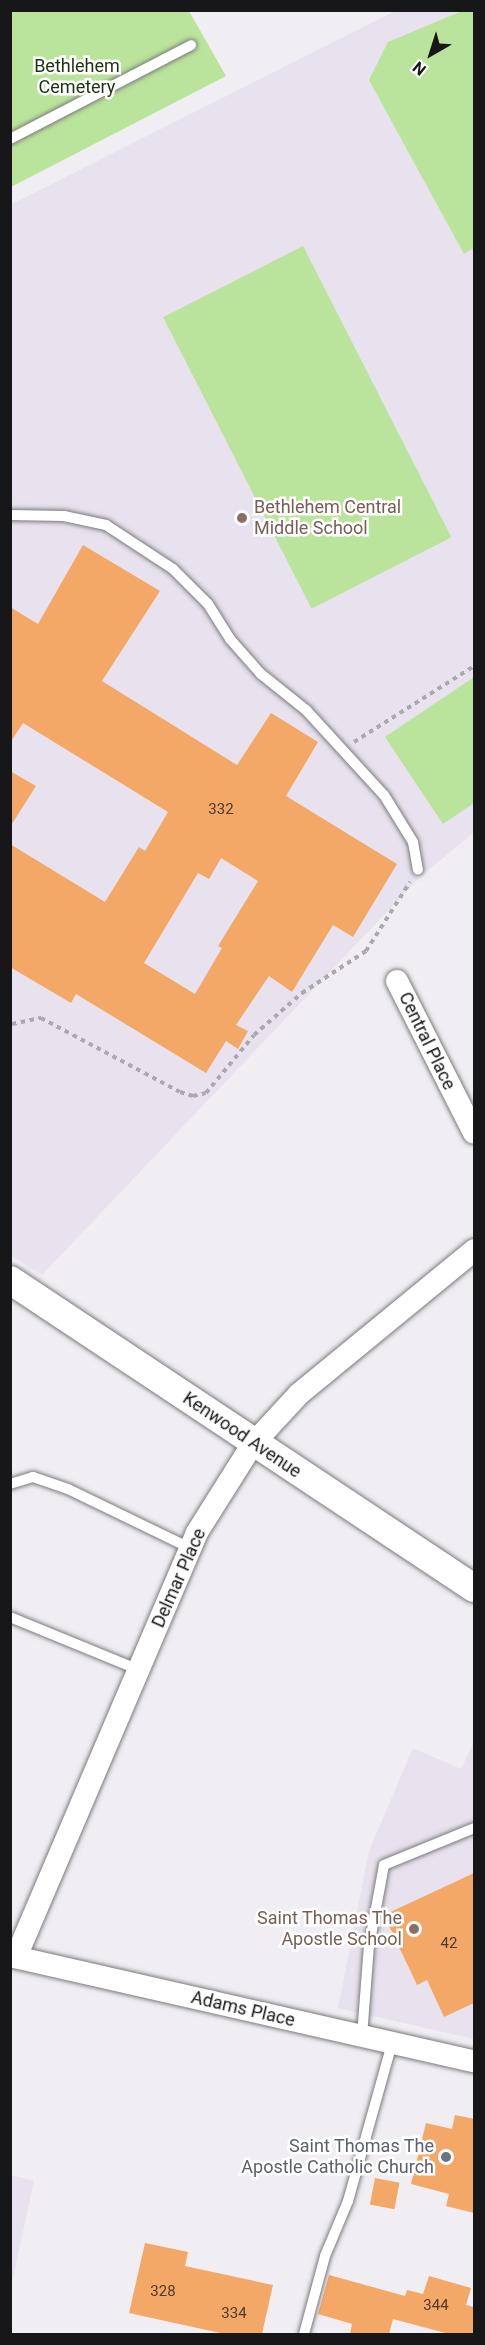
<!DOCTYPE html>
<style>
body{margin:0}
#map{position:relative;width:485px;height:2345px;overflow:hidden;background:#f0eef2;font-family:Roboto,sans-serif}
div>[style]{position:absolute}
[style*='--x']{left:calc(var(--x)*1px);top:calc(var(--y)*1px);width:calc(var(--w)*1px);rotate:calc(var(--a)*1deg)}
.built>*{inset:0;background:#e7e2ed}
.green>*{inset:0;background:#bae49b;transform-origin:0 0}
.building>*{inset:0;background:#f4a868;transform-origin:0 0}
.path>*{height:4px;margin-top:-2px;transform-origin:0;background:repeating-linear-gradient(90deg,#aba9ad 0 4.5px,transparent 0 9px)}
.roads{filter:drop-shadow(0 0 2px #7c7b7e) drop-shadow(0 0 2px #7c7b7e)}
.service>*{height:10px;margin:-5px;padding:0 5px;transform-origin:5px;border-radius:5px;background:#fff}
.minor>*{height:22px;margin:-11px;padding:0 11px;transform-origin:11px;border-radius:11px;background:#fff}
.tertiary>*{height:28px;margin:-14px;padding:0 14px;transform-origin:14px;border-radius:14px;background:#fff}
.dots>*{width:16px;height:16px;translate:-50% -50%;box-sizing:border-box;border:3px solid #fff;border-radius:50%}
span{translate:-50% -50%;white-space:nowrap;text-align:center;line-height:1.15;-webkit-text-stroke:5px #fff;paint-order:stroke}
.number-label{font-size:15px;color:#4e3a2c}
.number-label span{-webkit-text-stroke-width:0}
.park-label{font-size:18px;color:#1f3210}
.education-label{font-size:18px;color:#785e54}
.left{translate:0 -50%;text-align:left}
.right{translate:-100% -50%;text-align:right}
.street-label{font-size:18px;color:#171618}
.worship-label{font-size:18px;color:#5b616d}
.frame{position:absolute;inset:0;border:12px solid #171618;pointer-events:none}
.north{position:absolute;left:401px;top:24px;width:60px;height:60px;-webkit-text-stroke:4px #fff;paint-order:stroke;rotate:219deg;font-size:16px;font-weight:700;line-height:24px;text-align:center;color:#171618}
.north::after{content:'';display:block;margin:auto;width:21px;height:27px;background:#171618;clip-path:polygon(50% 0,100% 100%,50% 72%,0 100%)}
</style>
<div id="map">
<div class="built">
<i style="clip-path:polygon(395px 11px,474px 11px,474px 832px,420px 877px,42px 1275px,10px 1255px,10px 205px)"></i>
<i style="clip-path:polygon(474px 1742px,474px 2039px,338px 2008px,369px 1851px,413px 1748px,461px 1769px)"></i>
<i style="clip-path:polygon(11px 2175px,34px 2181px,11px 2287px,10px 2175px)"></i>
</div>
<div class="green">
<i style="clip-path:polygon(11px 11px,189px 11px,226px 76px,11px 187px)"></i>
<i style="clip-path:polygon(462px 11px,474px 11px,474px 248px,464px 254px,369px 80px,388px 42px)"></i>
<i style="left:303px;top:246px;width:327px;height:157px;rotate:63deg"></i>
<i style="clip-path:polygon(474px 677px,474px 803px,443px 824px,385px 737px)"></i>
</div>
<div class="building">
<i style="clip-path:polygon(evenodd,83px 545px,160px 591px,102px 681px,237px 765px,271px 713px,318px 742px,286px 796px,397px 864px,353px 937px,333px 925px,292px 992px,269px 976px,236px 1025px,248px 1031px,238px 1049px,226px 1041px,206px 1073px,76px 994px,71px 1003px,10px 967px,10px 844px,105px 902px,139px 847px,145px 851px,168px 812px,23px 723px,10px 743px,10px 607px,38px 624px,83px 545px,221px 858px,258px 881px,218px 946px,222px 948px,195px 994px,144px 963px,198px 873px,209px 879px,221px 858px)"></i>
<i style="clip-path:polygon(10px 771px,36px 786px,10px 827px)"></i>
<i style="clip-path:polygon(474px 1873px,474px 2003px,444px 2017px,427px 1980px,417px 1985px,384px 1915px)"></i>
<i style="clip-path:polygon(455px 2115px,474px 2119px,474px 2213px,446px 2206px,449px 2194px,411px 2184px,426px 2123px,452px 2129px)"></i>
<i style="left:375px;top:2178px;width:25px;height:27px;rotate:11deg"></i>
<i style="clip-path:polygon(145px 2243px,188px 2252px,185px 2266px,273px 2285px,262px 2334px,225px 2334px,129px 2313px)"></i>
<i style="clip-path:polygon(329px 2275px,405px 2296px,407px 2290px,423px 2294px,429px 2276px,471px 2288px,466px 2305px,474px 2307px,474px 2334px,449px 2334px,393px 2319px,389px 2334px,350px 2334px,352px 2324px,318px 2314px)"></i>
</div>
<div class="path">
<i style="--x:354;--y:742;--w:142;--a:-32.3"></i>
<i style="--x:12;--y:1024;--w:30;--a:-12"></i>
<i style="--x:41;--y:1018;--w:157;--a:28"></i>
<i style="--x:180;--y:1092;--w:14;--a:17"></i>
<i style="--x:193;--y:1096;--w:13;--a:-13"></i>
<i style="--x:206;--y:1093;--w:75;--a:-50.4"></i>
<i style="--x:254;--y:1035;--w:64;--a:-41.2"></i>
<i style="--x:302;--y:993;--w:77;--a:-33.3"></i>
<i style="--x:366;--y:951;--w:82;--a:-57.5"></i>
</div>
<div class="roads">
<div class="service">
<i style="--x:10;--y:139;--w:204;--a:-27.4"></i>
<i style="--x:10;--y:515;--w:54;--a:1.1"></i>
<i style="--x:64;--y:516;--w:43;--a:12.1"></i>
<i style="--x:106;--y:525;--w:80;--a:33.3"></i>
<i style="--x:173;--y:569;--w:49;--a:45"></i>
<i style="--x:208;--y:604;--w:41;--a:57.8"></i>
<i style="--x:230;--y:639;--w:47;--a:48.5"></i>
<i style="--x:261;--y:674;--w:58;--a:38.7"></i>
<i style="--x:306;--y:710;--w:115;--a:47.5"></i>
<i style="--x:384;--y:795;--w:55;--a:58.3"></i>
<i style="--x:413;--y:842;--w:28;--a:80"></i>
<i style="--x:10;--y:1484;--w:24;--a:-17"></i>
<i style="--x:33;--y:1477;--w:37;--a:19"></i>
<i style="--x:68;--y:1489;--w:136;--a:25.8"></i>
<i style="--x:10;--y:1617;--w:139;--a:22.3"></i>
<i style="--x:362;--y:2036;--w:90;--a:-85.6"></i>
<i style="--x:369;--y:1946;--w:82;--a:-79.5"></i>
<i style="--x:384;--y:1865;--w:97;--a:-22.3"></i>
<i style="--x:304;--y:2334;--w:81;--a:-74.9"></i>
<i style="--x:325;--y:2256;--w:60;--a:-67.3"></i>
<i style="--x:348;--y:2201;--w:164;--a:-74.4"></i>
</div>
<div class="minor">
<i style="--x:397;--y:981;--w:170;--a:63.1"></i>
<i style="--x:10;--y:1956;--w:476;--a:12.8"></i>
<i style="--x:16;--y:1957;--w:460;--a:-66.9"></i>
<i style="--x:196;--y:1534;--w:105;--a:-57.8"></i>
<i style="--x:252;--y:1445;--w:69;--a:-47.3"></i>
<i style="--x:299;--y:1394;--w:227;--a:-39.4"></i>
</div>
<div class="tertiary">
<i style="--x:10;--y:1280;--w:557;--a:33.58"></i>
</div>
</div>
<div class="dots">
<i style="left:242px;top:518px;background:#8d6e63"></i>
<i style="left:414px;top:1929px;background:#8d6e63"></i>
<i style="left:446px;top:2157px;background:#6b7280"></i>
</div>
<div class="number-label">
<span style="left:221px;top:810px">332</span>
<span style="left:449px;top:1944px">42</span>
<span style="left:163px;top:2292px">328</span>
<span style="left:436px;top:2306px">344</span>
<span style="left:234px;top:2314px">334</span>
</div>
<div class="park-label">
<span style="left:77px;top:77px">Bethlehem<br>Cemetery</span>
</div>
<div class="education-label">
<span class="left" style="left:254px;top:518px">Bethlehem Central<br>Middle School</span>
<span class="right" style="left:402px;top:1929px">Saint Thomas The<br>Apostle School</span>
</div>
<div class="street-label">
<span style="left:427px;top:1041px;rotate:64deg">Central Place</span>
<span style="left:242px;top:1435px;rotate:34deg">Kenwood Avenue</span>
<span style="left:179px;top:1578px;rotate:-66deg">Delmar Place</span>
<span style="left:243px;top:2009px;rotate:13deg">Adams Place</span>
</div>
<div class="worship-label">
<span class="right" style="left:434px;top:2157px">Saint Thomas The<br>Apostle Catholic Church</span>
</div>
<div class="frame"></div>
<div class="north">N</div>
</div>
